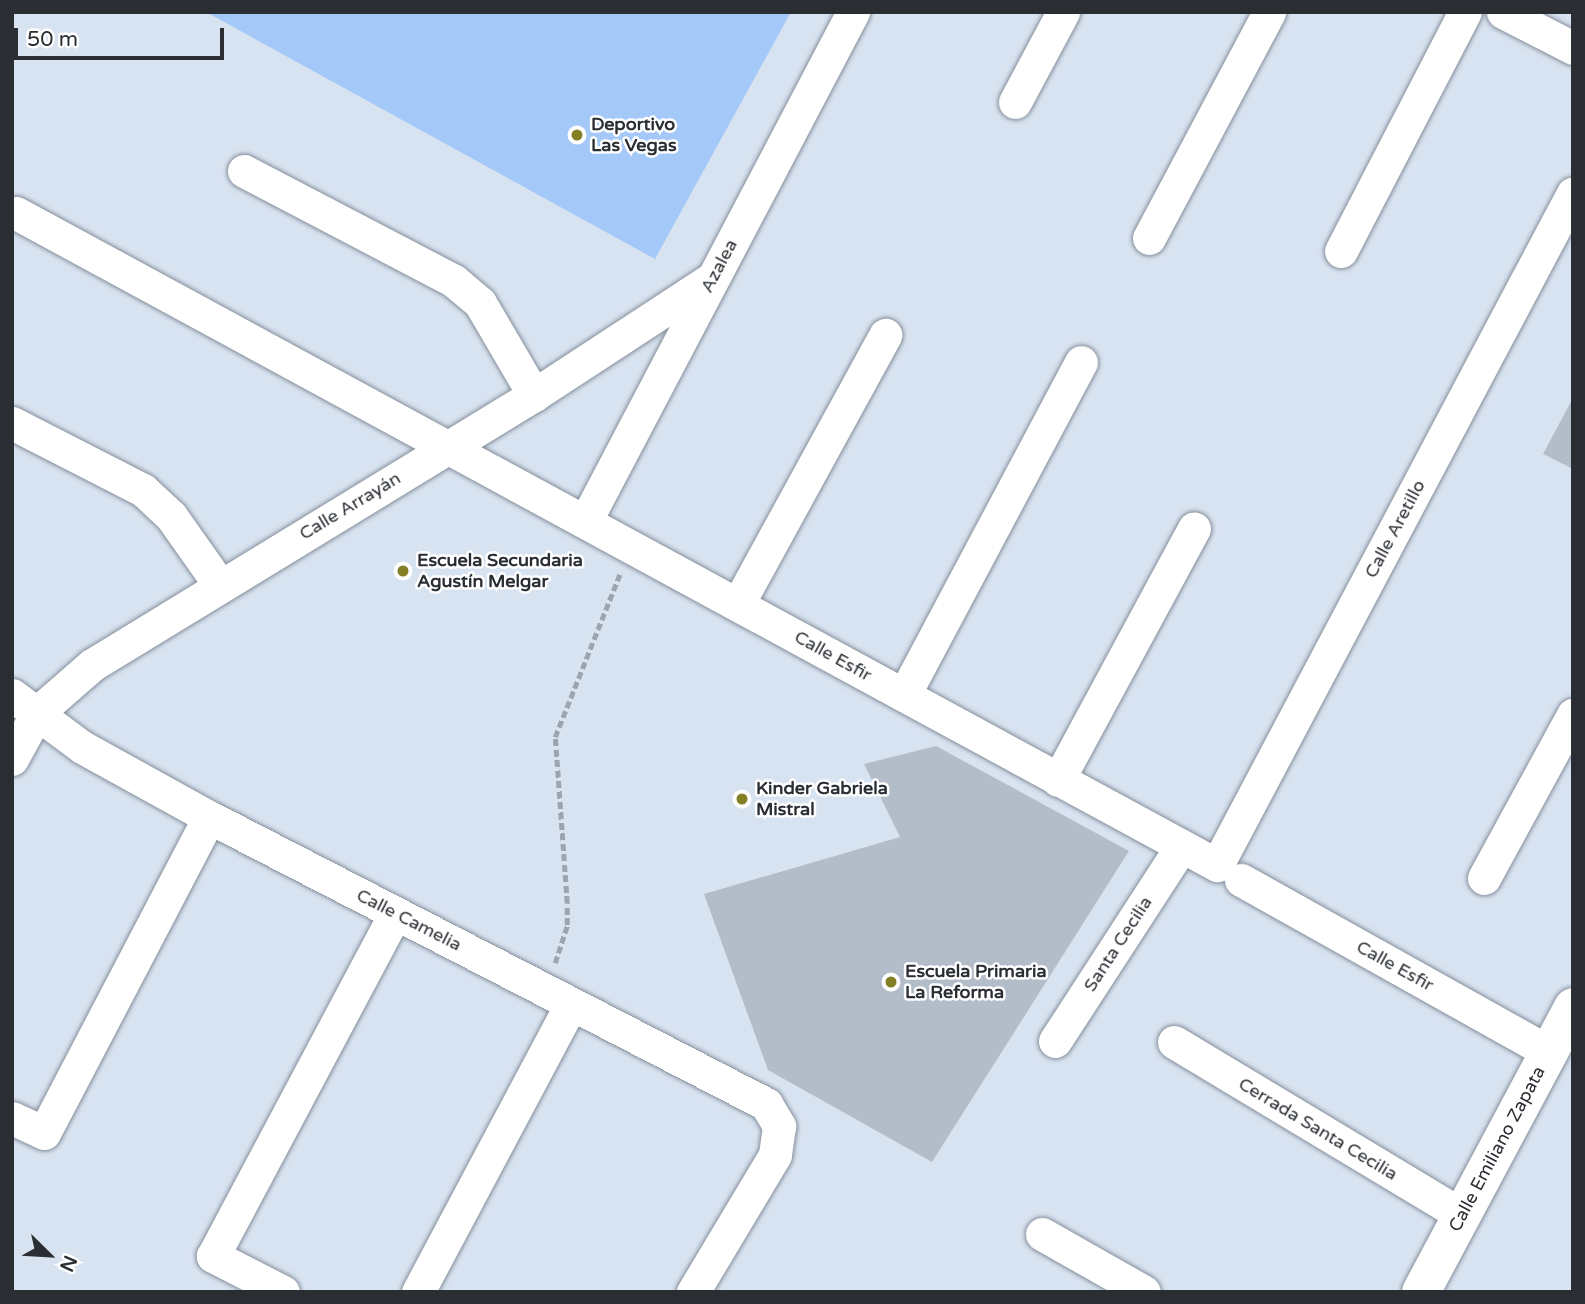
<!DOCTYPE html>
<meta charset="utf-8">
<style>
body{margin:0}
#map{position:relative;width:1585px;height:1304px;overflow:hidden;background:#d8e3f1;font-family:"Varela Round",sans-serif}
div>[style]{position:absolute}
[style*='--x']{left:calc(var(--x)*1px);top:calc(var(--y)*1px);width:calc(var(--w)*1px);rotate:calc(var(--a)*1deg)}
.green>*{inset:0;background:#a4c9f8}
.building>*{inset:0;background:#b3bdca}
.path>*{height:4.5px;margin-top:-2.25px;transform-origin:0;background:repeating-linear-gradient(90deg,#9ca5af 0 7px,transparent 0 10.5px)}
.roads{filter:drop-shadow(0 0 2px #858f9b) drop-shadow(0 0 2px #858f9b)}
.minor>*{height:33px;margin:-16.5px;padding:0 16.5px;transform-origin:16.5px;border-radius:16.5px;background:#fff}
.major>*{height:38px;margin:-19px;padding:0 19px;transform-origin:19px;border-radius:19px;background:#fff}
.dots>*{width:19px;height:19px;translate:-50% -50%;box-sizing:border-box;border:4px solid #fff;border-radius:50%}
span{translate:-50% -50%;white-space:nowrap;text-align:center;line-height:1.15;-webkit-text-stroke:5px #fff;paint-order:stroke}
.poi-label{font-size:18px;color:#2a2e33;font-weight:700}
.left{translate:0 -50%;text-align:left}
.street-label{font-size:18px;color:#2a2e33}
.frame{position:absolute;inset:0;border:14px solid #2a2e33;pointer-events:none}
.north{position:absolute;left:14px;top:1220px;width:70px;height:70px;-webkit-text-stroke:5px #fff;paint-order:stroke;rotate:114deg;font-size:19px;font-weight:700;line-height:28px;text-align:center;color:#2a2e33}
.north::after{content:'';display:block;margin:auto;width:24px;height:32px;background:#2a2e33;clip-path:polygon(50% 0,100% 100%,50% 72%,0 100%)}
.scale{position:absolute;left:14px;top:28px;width:210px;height:32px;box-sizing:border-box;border:4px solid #2a2e33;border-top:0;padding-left:9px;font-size:21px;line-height:24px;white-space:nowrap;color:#2a2e33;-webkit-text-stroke:5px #fff;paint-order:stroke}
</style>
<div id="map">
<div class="green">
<i style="clip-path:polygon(206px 12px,791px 12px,655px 259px)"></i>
</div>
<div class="building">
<i style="clip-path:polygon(1573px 398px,1573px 469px,1543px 454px)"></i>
<i style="clip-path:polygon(936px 746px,1129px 851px,932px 1162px,768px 1070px,704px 894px,900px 837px,864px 764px)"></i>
</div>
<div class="path">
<i style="--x:555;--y:963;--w:40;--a:-72"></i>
<i style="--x:567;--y:925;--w:22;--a:-90"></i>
<i style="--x:567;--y:903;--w:166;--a:-94.1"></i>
<i style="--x:555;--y:737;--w:175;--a:-68.3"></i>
</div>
<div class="roads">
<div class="minor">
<i style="--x:1503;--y:12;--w:79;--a:27.2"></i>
<i style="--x:1015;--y:102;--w:102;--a:-61.9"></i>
<i style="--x:244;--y:171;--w:237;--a:27.6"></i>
<i style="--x:454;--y:281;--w:34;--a:40"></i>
<i style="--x:480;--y:303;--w:107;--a:59.6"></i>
<i style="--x:16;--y:213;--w:1367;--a:28.5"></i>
<i style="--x:1217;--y:865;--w:760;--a:-62.09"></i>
<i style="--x:1149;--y:238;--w:256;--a:-62"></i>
<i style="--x:1341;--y:251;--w:269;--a:-62.6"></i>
<i style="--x:12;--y:423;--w:147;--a:27.1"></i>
<i style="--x:143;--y:490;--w:38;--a:43"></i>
<i style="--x:171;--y:516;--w:83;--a:54.8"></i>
<i style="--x:586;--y:520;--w:574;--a:-62.27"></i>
<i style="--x:738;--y:604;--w:307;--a:-61.3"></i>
<i style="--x:12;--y:695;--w:87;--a:36.6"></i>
<i style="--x:82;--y:747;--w:145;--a:28.9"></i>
<i style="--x:209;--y:817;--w:627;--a:27.26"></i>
<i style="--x:766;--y:1104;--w:26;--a:59"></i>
<i style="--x:779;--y:1126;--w:29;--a:98"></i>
<i style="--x:775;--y:1155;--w:160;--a:120.9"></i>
<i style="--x:904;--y:695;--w:377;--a:-62"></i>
<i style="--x:12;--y:759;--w:52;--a:-61.5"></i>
<i style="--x:37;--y:713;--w:73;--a:-41.1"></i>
<i style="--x:92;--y:665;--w:518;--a:-31.42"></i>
<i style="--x:534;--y:395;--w:214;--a:-33.2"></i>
<i style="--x:1058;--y:780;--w:286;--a:-61.6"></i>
<i style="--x:1484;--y:878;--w:186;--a:-61.4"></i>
<i style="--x:1241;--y:880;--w:353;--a:29.2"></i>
<i style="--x:1055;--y:1041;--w:231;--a:-57"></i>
<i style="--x:1174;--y:1042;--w:336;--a:31"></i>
<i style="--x:12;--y:1118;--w:35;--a:25"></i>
<i style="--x:44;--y:1133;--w:356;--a:-62.4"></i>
<i style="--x:1042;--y:1234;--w:117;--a:29.6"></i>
<i style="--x:283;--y:1292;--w:79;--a:-152.8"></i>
<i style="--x:213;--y:1256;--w:388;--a:-62"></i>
<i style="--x:418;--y:1292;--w:326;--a:-62"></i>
</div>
<div class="major">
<i style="--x:1421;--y:1292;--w:323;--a:-61.9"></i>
</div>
</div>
<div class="dots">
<i style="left:577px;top:135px;background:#847e25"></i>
<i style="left:403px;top:571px;background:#847e25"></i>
<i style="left:742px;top:799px;background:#847e25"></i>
<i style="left:891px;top:982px;background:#847e25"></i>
</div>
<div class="poi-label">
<span class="left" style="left:591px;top:135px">Deportivo<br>Las Vegas</span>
<span class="left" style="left:417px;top:571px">Escuela Secundaria<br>Agustín Melgar</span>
<span class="left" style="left:756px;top:799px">Kinder Gabriela<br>Mistral</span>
<span class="left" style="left:905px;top:982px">Escuela Primaria<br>La Reforma</span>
</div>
<div class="street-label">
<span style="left:719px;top:266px;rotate:-62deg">Azalea</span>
<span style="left:350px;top:506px;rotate:-31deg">Calle Arrayán</span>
<span style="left:1395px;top:529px;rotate:-62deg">Calle Aretillo</span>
<span style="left:833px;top:656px;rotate:29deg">Calle Esfir</span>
<span style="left:409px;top:920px;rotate:27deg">Calle Camelia</span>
<span style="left:1118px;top:944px;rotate:-57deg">Santa Cecilia</span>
<span style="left:1395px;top:966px;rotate:29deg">Calle Esfir</span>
<span style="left:1318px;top:1129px;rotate:31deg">Cerrada Santa Cecilia</span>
<span style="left:1497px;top:1149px;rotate:-62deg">Calle Emiliano Zapata</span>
</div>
<div class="frame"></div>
<div class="north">N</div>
<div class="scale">50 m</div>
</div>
